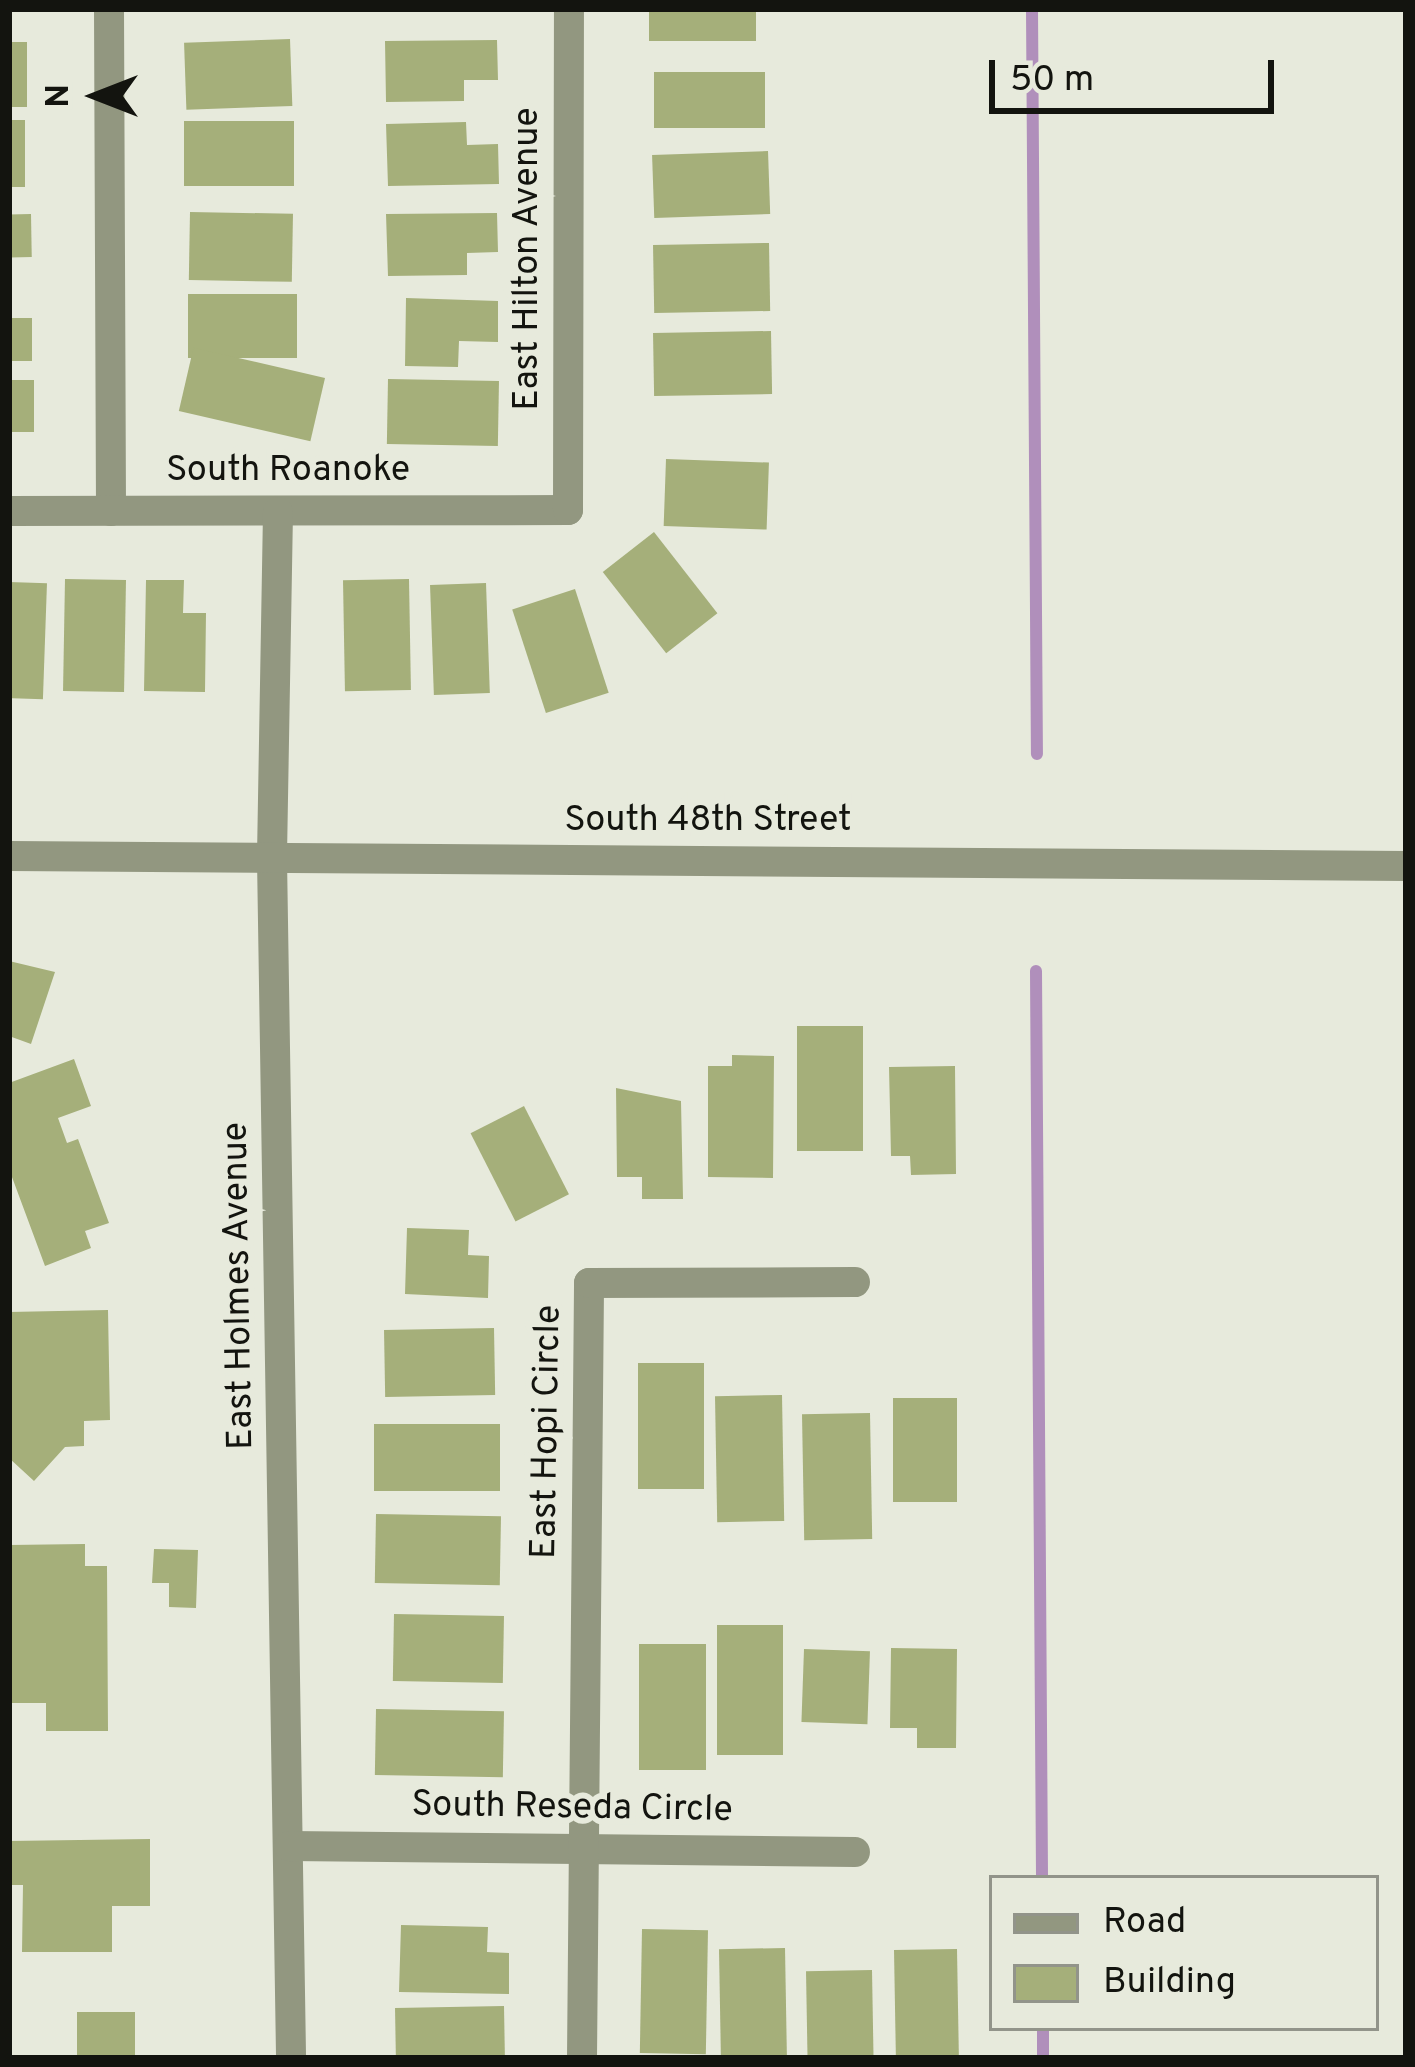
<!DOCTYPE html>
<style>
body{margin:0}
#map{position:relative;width:1415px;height:2067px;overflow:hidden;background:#e7eadc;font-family:Overpass,sans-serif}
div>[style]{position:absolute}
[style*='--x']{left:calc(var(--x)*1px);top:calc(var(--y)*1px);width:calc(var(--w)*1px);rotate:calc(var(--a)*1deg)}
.stream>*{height:12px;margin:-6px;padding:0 6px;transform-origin:6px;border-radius:6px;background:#b08fbb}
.building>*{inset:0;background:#a5af7a;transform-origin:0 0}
.minor>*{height:30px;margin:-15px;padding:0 15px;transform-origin:15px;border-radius:15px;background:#929780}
span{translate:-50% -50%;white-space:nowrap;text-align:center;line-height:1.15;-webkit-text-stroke:12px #e7eadc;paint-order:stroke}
.street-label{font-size:36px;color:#13140f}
.frame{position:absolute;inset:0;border:12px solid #13140f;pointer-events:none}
.legend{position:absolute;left:989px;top:1875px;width:390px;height:156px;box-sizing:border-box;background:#e7eadc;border:3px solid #92948a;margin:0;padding:15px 21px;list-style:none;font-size:36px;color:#13140f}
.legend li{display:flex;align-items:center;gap:24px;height:60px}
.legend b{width:60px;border:3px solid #92948a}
.north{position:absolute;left:36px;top:36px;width:120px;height:120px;-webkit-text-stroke:9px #e7eadc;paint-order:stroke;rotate:270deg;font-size:33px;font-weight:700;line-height:48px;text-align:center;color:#13140f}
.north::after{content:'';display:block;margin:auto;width:42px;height:54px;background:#13140f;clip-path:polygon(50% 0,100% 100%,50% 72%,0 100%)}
.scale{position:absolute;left:989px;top:60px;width:285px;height:54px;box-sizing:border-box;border:6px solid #13140f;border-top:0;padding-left:15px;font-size:36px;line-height:42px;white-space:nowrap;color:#13140f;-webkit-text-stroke:9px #e7eadc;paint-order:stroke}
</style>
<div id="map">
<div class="stream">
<i style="--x:1032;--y:9;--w:745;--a:89.62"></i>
<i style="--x:1036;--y:971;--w:907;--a:89.62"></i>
<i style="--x:1043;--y:2028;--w:30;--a:90"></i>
</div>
<div class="building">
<i style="left:649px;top:9px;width:107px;height:32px"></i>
<i style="left:290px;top:39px;width:67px;height:106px;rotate:88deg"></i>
<i style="clip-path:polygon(497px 40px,498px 80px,464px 80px,464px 101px,386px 102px,385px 41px)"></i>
<i style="left:9px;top:42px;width:18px;height:65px"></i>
<i style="left:765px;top:72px;width:56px;height:111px;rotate:90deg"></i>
<i style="left:9px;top:120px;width:16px;height:67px"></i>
<i style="left:184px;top:121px;width:110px;height:65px"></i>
<i style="clip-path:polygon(466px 122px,467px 145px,498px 144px,499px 184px,388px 186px,386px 124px)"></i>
<i style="left:768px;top:151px;width:63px;height:116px;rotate:88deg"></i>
<i style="left:190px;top:212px;width:103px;height:68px;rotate:1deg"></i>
<i style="clip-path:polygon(497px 213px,498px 252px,467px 253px,467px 275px,388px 276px,386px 214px)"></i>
<i style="left:31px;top:214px;width:43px;height:22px;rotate:89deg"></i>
<i style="left:769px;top:243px;width:68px;height:116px;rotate:89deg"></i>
<i style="left:188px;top:294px;width:109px;height:64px"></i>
<i style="clip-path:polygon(406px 298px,498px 301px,498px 342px,459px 341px,458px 367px,405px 366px)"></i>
<i style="left:9px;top:318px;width:23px;height:43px"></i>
<i style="left:771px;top:331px;width:63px;height:118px;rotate:89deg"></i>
<i style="left:325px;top:378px;width:65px;height:135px;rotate:103deg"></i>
<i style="left:388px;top:379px;width:111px;height:65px;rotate:1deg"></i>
<i style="left:9px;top:380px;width:25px;height:52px"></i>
<i style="left:666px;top:459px;width:103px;height:67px;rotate:2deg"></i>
<i style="left:654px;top:532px;width:103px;height:65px;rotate:52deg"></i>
<i style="left:65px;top:579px;width:61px;height:112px;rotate:1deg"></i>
<i style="left:409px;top:579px;width:111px;height:66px;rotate:89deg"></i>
<i style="clip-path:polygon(146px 580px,184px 580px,183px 613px,206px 613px,205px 692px,144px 691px)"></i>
<i style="left:9px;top:582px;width:38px;height:116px;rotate:2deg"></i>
<i style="left:486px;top:583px;width:110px;height:56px;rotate:88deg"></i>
<i style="left:575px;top:589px;width:109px;height:66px;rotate:72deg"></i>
<i style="clip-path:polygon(9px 961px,55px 972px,31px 1044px,9px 1036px)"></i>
<i style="left:797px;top:1026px;width:66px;height:125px"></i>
<i style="clip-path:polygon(732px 1055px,774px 1056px,773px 1178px,708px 1177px,708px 1066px,732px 1066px)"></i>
<i style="clip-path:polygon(74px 1059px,91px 1106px,58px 1118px,67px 1143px,78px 1139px,109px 1223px,85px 1231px,91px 1248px,45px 1266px,9px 1169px,9px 1083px)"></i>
<i style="clip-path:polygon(955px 1066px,956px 1174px,911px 1175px,910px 1156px,891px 1156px,889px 1067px)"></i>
<i style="clip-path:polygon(616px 1088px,681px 1101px,683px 1199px,642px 1199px,642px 1177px,617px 1177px)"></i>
<i style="left:524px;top:1106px;width:99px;height:60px;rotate:63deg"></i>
<i style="clip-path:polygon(407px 1228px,469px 1230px,468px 1255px,489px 1256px,488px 1298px,405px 1294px)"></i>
<i style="clip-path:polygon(108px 1310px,110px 1420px,84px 1421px,84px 1446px,65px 1447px,34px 1481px,9px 1458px,9px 1312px)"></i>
<i style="left:494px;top:1328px;width:67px;height:110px;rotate:89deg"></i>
<i style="left:704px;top:1363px;width:126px;height:66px;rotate:90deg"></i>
<i style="left:782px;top:1395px;width:126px;height:67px;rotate:89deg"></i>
<i style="left:893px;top:1398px;width:64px;height:104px"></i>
<i style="left:870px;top:1413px;width:126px;height:68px;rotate:89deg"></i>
<i style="left:374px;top:1424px;width:126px;height:67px"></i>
<i style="left:376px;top:1514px;width:125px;height:69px;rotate:1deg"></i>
<i style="clip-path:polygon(85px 1544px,85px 1566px,107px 1566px,108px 1731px,46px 1731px,46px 1703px,9px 1703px,9px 1545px)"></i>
<i style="clip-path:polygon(154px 1549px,198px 1550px,196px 1608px,169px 1607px,169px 1583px,152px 1583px)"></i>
<i style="left:394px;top:1614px;width:110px;height:67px;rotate:1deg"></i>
<i style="left:783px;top:1625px;width:130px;height:66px;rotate:90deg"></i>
<i style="left:706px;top:1644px;width:126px;height:67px;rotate:90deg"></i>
<i style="clip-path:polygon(891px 1648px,957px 1649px,956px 1748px,917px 1748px,917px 1728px,890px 1728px)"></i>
<i style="left:804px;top:1649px;width:66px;height:73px;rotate:2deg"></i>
<i style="left:376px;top:1709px;width:128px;height:66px;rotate:1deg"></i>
<i style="clip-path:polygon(150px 1839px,150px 1906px,112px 1906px,112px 1952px,22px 1952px,23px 1885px,9px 1885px,9px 1841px)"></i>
<i style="clip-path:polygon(401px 1925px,488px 1927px,487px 1952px,509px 1953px,509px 1994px,399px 1992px)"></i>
<i style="left:642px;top:1929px;width:66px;height:124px;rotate:1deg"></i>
<i style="left:785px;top:1948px;width:110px;height:66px;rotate:89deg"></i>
<i style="left:957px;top:1949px;width:106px;height:63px;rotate:89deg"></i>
<i style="left:872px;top:1970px;width:88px;height:66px;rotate:89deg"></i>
<i style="left:504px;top:2006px;width:52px;height:109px;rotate:89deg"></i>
<i style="left:77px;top:2012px;width:58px;height:46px"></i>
</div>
<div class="minor">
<i style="--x:109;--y:9;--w:502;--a:89.77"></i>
<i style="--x:9;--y:511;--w:559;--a:-0.1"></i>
<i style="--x:568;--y:510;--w:501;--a:-89.89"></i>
<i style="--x:278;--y:512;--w:347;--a:91"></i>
<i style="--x:272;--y:859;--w:1199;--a:89.09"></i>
<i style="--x:9;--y:856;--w:1397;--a:0.41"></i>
<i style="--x:289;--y:1846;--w:566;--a:0.61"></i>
<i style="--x:582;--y:2058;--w:775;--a:-89.48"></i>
<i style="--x:589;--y:1283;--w:266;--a:-0.2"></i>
</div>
<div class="street-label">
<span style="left:529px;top:259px;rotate:-90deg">East Hilton Avenue</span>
<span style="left:288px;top:472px">South Roanoke</span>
<span style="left:708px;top:822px">South 48th Street</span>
<span style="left:240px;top:1286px;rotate:-91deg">East Holmes Avenue</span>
<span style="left:548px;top:1432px;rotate:-89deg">East Hopi Circle</span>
<span style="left:572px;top:1809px;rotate:1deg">South Reseda Circle</span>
</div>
<div class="frame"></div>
<ul class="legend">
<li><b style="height:15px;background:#929780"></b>Road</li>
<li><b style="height:33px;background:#a5af7a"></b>Building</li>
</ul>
<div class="north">N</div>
<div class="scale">50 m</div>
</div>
